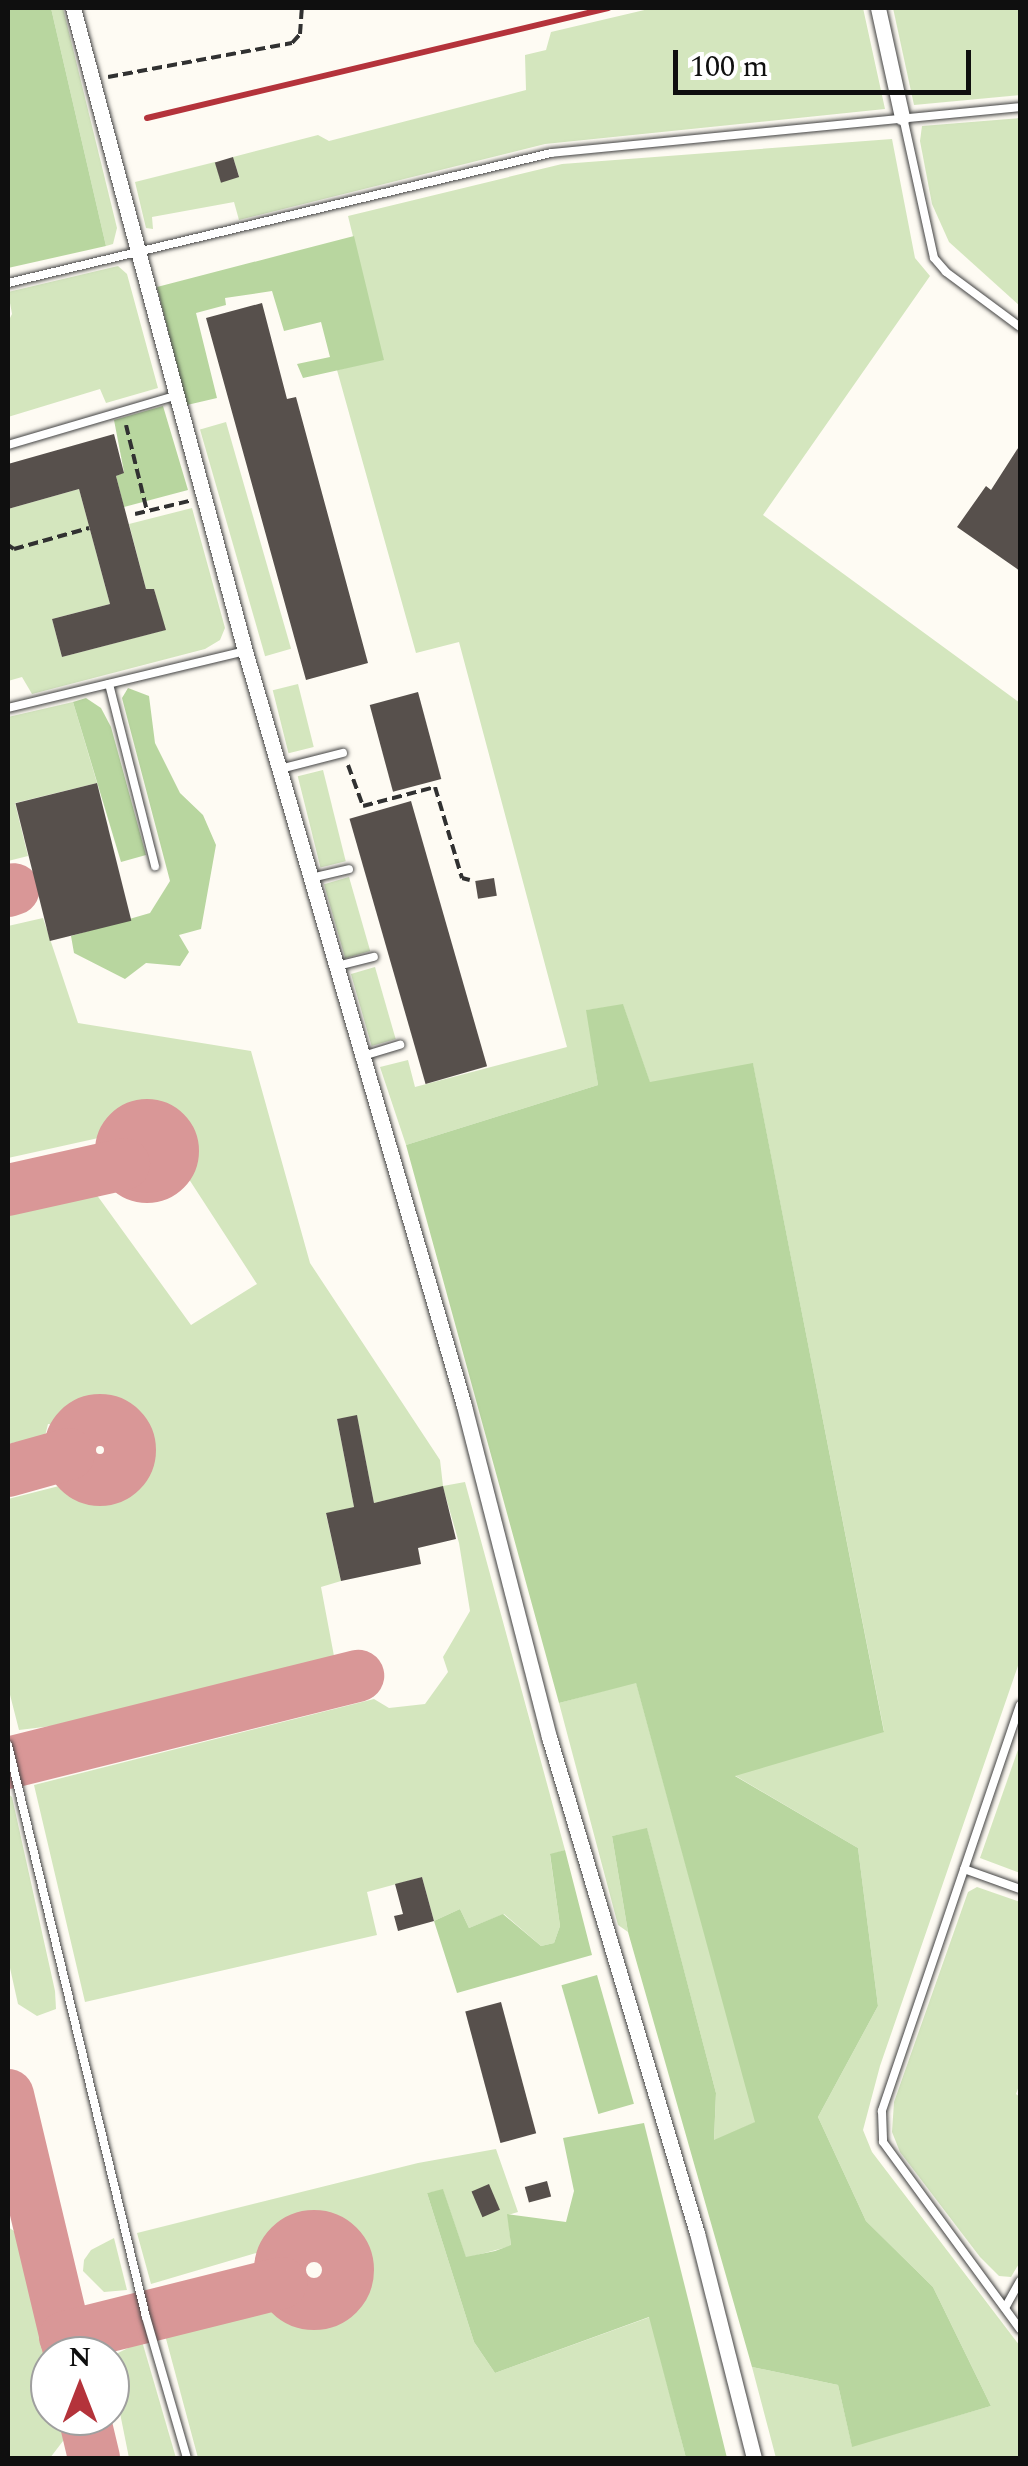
<!DOCTYPE html>
<style>
body{margin:0}
#map{position:relative;width:1028px;height:2466px;overflow:hidden;background:#fefbf3;font-family:Spectral,serif}
div>[style]{position:absolute}
[style*='--x']{left:calc(var(--x)*1px);top:calc(var(--y)*1px);width:calc(var(--w)*1px);rotate:calc(var(--a)*1deg)}
.green>*{inset:0;background:#d4e6be;transform-origin:0 0}
.forest>*{inset:0;background:#b8d69f;transform-origin:0 0}
.taxiway>*{height:52px;margin:-26px;padding:0 26px;transform-origin:26px;border-radius:26px;background:#d99797}
.taxiway>.ring{margin:-26px;padding:0;box-sizing:content-box;background:none;border:52px solid #d99797;border-radius:50%}
.building>*{inset:0;background:#57504c;transform-origin:0 0}
.path>*{height:4px;margin-top:-2px;transform-origin:0;background:repeating-linear-gradient(90deg,#313131 0 10px,transparent 0 15px)}
.roads{filter:drop-shadow(0 0 2px #424242) drop-shadow(0 0 2px #424242)}
.lane>*{height:8px;margin:-4px;padding:0 4px;transform-origin:4px;border-radius:4px;background:#fff}
.street>*{height:15px;margin:-7.5px;padding:0 7.5px;transform-origin:7.5px;border-radius:7.5px;background:#fff}
.rail>*{height:6px;margin:-3px;padding:0 3px;transform-origin:3px;border-radius:3px;background:#b4333b}
span{translate:-50% -50%;white-space:nowrap;text-align:center;line-height:1.15;-webkit-text-stroke:10px #fff;paint-order:stroke}
.frame{position:absolute;inset:0;border:10px solid #0f0f0f;pointer-events:none}
.north{position:absolute;left:30px;top:2336px;width:100px;height:100px;box-sizing:border-box;background:#fff;border:2px solid #9f9f9f;border-radius:50%;rotate:0deg;font-size:28px;font-weight:700;line-height:40px;text-align:center;color:#0f0f0f}
.north::after{content:'';display:block;margin:auto;width:35px;height:45px;background:#b4333b;clip-path:polygon(50% 0,100% 100%,50% 72%,0 100%)}
.scale{position:absolute;left:673px;top:50px;width:298px;height:45px;box-sizing:border-box;border:5px solid #0f0f0f;border-top:0;padding-left:12px;font-size:30px;line-height:35px;white-space:nowrap;color:#0f0f0f;-webkit-text-stroke:8px #fff;paint-order:stroke}
</style>
<div id="map">
<div class="green">
<i style="clip-path:polygon(51px 8px,63px 8px,117px 228px,113px 244px,106px 246px)"></i>
<i style="clip-path:polygon(653px 8px,863px 8px,885px 109px,545px 144px,239px 220px,234px 202px,152px 217px,153px 229px,146px 228px,135px 182px,215px 162px,221px 181px,239px 176px,233px 157px,318px 135px,329px 141px,526px 90px,525px 55px,546px 50px,551px 32px)"></i>
<i style="clip-path:polygon(893px 8px,1020px 8px,1020px 95px,914px 105px)"></i>
<i style="clip-path:polygon(1020px 118px,1020px 306px,949px 242px,932px 204px,920px 141px,922px 126px)"></i>
<i style="clip-path:polygon(892px 139px,915px 258px,930px 276px,763px 515px,1020px 703px,1020px 1660px,880px 2066px,863px 2130px,872px 2152px,1020px 2346px,1020px 2458px,776px 2458px,752px 2367px,838px 2385px,852px 2446px,991px 2406px,933px 2287px,866px 2221px,818px 2117px,878px 2006px,858px 1848px,734px 1775px,884px 1731px,753px 1064px,650px 1083px,623px 1005px,587px 1010px,598px 1085px,406px 1145px,380px 1067px,408px 1060px,415px 1087px,567px 1047px,459px 642px,416px 653px,337px 370px,383px 359px,348px 216px,562px 164px)"></i>
<i style="clip-path:polygon(118px 266px,127px 274px,158px 388px,106px 403px,100px 389px,8px 417px,8px 322px,12px 314px,8px 292px)"></i>
<i style="left:226px;top:422px;width:236px;height:27px;rotate:74deg"></i>
<i style="clip-path:polygon(79px 489px,110px 604px,52px 619px,62px 657px,165px 630px,154px 589px,146px 589px,129px 524px,192px 508px,225px 628px,220px 640px,205px 649px,32px 694px,22px 677px,8px 681px,8px 509px)"></i>
<i style="left:298px;top:684px;width:65px;height:26px;rotate:76deg"></i>
<i style="clip-path:polygon(73px 702px,97px 783px,15px 803px,28px 856px,8px 861px,8px 717px)"></i>
<i style="left:323px;top:770px;width:94px;height:26px;rotate:76deg"></i>
<i style="left:349px;top:877px;width:77px;height:26px;rotate:74deg"></i>
<i style="clip-path:polygon(43px 918px,78px 1023px,251px 1051px,310px 1263px,440px 1460px,443px 1486px,465px 1482px,565px 1850px,550px 1855px,560px 1926px,554px 1943px,541px 1946px,504px 1914px,469px 1928px,460px 1909px,434px 1921px,422px 1877px,367px 1892px,377px 1935px,85px 2002px,34px 1785px,374px 1699px,389px 1708px,425px 1704px,448px 1672px,443px 1657px,470px 1611px,459px 1543px,443px 1487px,374px 1503px,357px 1416px,337px 1419px,354px 1507px,326px 1514px,341px 1581px,321px 1587px,334px 1656px,52px 1726px,19px 1730px,8px 1687px,8px 1499px,63px 1485px,85px 1496px,123px 1490px,142px 1455px,151px 1453px,145px 1430px,138px 1431px,131px 1417px,116px 1409px,94px 1407px,74px 1411px,60px 1425px,48px 1424px,45px 1436px,8px 1444px,8px 1207px,91px 1187px,191px 1325px,257px 1284px,183px 1170px,188px 1139px,166px 1114px,143px 1111px,128px 1116px,112px 1135px,8px 1158px,8px 926px)"></i>
<i style="left:375px;top:967px;width:75px;height:25px;rotate:74deg"></i>
<i style="clip-path:polygon(636px 1682px,756px 2122px,714px 2141px,716px 2093px,647px 1829px,612px 1836px,628px 1932px,618px 1925px,559px 1703px)"></i>
<i style="clip-path:polygon(1020px 1744px,1020px 1873px,980px 1858px)"></i>
<i style="clip-path:polygon(8px 1794px,12px 1797px,55px 1991px,56px 2009px,37px 2016px,18px 2004px,8px 1959px)"></i>
<i style="clip-path:polygon(977px 1887px,1020px 1902px,1020px 2083px,1016px 2094px,1020px 2097px,1020px 2262px,1011px 2277px,999px 2276px,980px 2257px,900px 2152px,892px 2132px,894px 2102px,968px 1892px)"></i>
<i style="clip-path:polygon(496px 2149px,518px 2212px,508px 2215px,511px 2246px,466px 2258px,443px 2190px,427px 2193px,474px 2342px,495px 2373px,650px 2317px,686px 2458px,198px 2458px,165px 2335px,268px 2307px,299px 2320px,329px 2320px,348px 2310px,361px 2294px,366px 2271px,362px 2251px,341px 2223px,307px 2217px,281px 2229px,263px 2251px,151px 2284px,137px 2233px,418px 2163px)"></i>
<i style="clip-path:polygon(8px 2227px,23px 2237px,50px 2361px,50px 2416px,62px 2416px,63px 2422px,63px 2441px,50px 2458px,8px 2458px)"></i>
<i style="clip-path:polygon(114px 2238px,127px 2290px,104px 2292px,83px 2271px,84px 2260px,91px 2250px)"></i>
<i style="clip-path:polygon(142px 2341px,176px 2458px,129px 2458px,111px 2368px,116px 2354px)"></i>
</div>
<div class="forest">
<i style="clip-path:polygon(8px 8px,51px 8px,106px 246px,8px 268px)"></i>
<i style="clip-path:polygon(354px 236px,384px 360px,303px 378px,297px 364px,330px 357px,321px 322px,284px 331px,272px 291px,225px 298px,226px 305px,196px 313px,217px 398px,187px 405px,157px 287px)"></i>
<i style="clip-path:polygon(163px 406px,188px 490px,124px 507px,116px 476px,124px 472px,114px 420px)"></i>
<i style="clip-path:polygon(128px 688px,149px 696px,155px 743px,180px 793px,203px 815px,216px 845px,201px 929px,179px 935px,189px 952px,180px 966px,146px 963px,125px 979px,74px 953px,71px 936px,150px 913px,170px 881px,122px 698px)"></i>
<i style="clip-path:polygon(86px 698px,101px 708px,111px 727px,146px 855px,121px 862px,73px 702px)"></i>
<i style="clip-path:polygon(623px 1004px,650px 1082px,753px 1063px,884px 1732px,735px 1776px,858px 1848px,878px 2006px,818px 2117px,866px 2221px,933px 2287px,991px 2406px,852px 2447px,838px 2385px,752px 2367px,628px 1932px,612px 1836px,647px 1828px,716px 2093px,714px 2140px,755px 2122px,636px 1683px,559px 1703px,406px 1145px,598px 1085px,586px 1010px)"></i>
<i style="clip-path:polygon(565px 1850px,592px 1955px,457px 1993px,434px 1921px,460px 1909px,469px 1928px,503px 1914px,541px 1946px,554px 1943px,560px 1926px,550px 1854px)"></i>
<i style="left:597px;top:1975px;width:134px;height:37px;rotate:74deg"></i>
<i style="clip-path:polygon(644px 2123px,689px 2303px,727px 2458px,686px 2458px,649px 2317px,495px 2373px,474px 2342px,427px 2193px,443px 2189px,466px 2257px,495px 2251px,511px 2245px,507px 2214px,566px 2222px,574px 2191px,563px 2138px)"></i>
</div>
<div class="taxiway">
<i style="--x:8;--y:891;--w:6;--a:-18"></i>
<i class="ring" style="left:121px;top:1125px;width:0;height:0"></i>
<i style="--x:8;--y:1190;--w:119;--a:-12.6"></i>
<i class="ring" style="left:70px;top:1420px;width:8px;height:8px"></i>
<i style="--x:8;--y:1471;--w:63;--a:-15.6"></i>
<i style="--x:8;--y:1763;--w:361;--a:-14"></i>
<i style="--x:8;--y:2095;--w:268;--a:76.6"></i>
<i class="ring" style="left:280px;top:2236px;width:16px;height:16px"></i>
<i style="--x:65;--y:2337;--w:223;--a:-14"></i>
<i style="--x:84;--y:2416;--w:43;--a:76.6"></i>
</div>
<div class="building">
<i style="left:233px;top:157px;width:21px;height:19px;rotate:73deg"></i>
<i style="clip-path:polygon(262px 303px,287px 399px,296px 397px,368px 663px,306px 680px,206px 318px)"></i>
<i style="clip-path:polygon(114px 434px,124px 473px,116px 476px,146px 589px,154px 589px,166px 630px,62px 657px,52px 619px,110px 604px,79px 489px,8px 509px,8px 464px)"></i>
<i style="clip-path:polygon(1020px 445px,1020px 571px,957px 527px,986px 486px,991px 490px)"></i>
<i style="left:418px;top:692px;width:90px;height:50px;rotate:75deg"></i>
<i style="left:97px;top:783px;width:142px;height:84px;rotate:76deg"></i>
<i style="left:411px;top:801px;width:276px;height:64px;rotate:74deg"></i>
<i style="left:494px;top:878px;width:18px;height:19px;rotate:81deg"></i>
<i style="clip-path:polygon(357px 1415px,374px 1503px,443px 1486px,456px 1539px,418px 1548px,421px 1564px,341px 1581px,326px 1513px,354px 1507px,337px 1419px)"></i>
<i style="clip-path:polygon(422px 1877px,434px 1921px,398px 1931px,394px 1916px,403px 1914px,395px 1884px)"></i>
<i style="left:501px;top:2002px;width:136px;height:37px;rotate:75deg"></i>
<i style="left:547px;top:2181px;width:16px;height:23px;rotate:75deg"></i>
<i style="left:489px;top:2184px;width:28px;height:19px;rotate:67deg"></i>
</div>
<div class="path">
<i style="--x:108;--y:77;--w:187;--a:-10.5"></i>
<i style="--x:292;--y:43;--w:12;--a:-48"></i>
<i style="--x:300;--y:34;--w:26;--a:-86"></i>
<i style="--x:126;--y:425;--w:89;--a:76.3"></i>
<i style="--x:135;--y:514;--w:56;--a:-13.5"></i>
<i style="--x:8;--y:545;--w:7;--a:34"></i>
<i style="--x:14;--y:549;--w:78;--a:-15.6"></i>
<i style="--x:348;--y:765;--w:44;--a:69.9"></i>
<i style="--x:363;--y:806;--w:74;--a:-14.8"></i>
<i style="--x:435;--y:787;--w:95;--a:73.5"></i>
<i style="--x:462;--y:878;--w:8;--a:14"></i>
</div>
<div class="roads">
<div class="lane">
<i style="--x:903;--y:117;--w:144;--a:77.6"></i>
<i style="--x:934;--y:258;--w:18;--a:49"></i>
<i style="--x:946;--y:272;--w:92;--a:36.6"></i>
<i style="--x:8;--y:283;--w:558;--a:-13.46"></i>
<i style="--x:551;--y:153;--w:471;--a:-5.6"></i>
<i style="--x:8;--y:445;--w:174;--a:-16.4"></i>
<i style="--x:109;--y:684;--w:188;--a:75.8"></i>
<i style="--x:8;--y:708;--w:244;--a:-13.5"></i>
<i style="--x:280;--y:769;--w:65;--a:-14.3"></i>
<i style="--x:311;--y:878;--w:39;--a:-13"></i>
<i style="--x:337;--y:966;--w:38;--a:-14"></i>
<i style="--x:363;--y:1056;--w:39;--a:-17"></i>
<i style="--x:1020;--y:1705;--w:429;--a:108.8"></i>
<i style="--x:882;--y:2111;--w:31;--a:88"></i>
<i style="--x:883;--y:2142;--w:232;--a:53.8"></i>
<i style="--x:8;--y:1745;--w:588;--a:76.44"></i>
<i style="--x:146;--y:2317;--w:147;--a:73.8"></i>
<i style="--x:964;--y:1869;--w:59;--a:19.7"></i>
<i style="--x:1005;--y:2308;--w:31;--a:-61"></i>
</div>
<div class="street">
<i style="--x:73;--y:8;--w:666;--a:75.02"></i>
<i style="--x:245;--y:651;--w:786;--a:73.82"></i>
<i style="--x:464;--y:1406;--w:342;--a:75.6"></i>
<i style="--x:549;--y:1737;--w:518;--a:73.39"></i>
<i style="--x:697;--y:2233;--w:232;--a:75.8"></i>
<i style="--x:878;--y:8;--w:112;--a:77.6"></i>
</div>
</div>
<div class="rail">
<i style="--x:147;--y:118;--w:474;--a:-13.4"></i>
</div>
<div class="frame"></div>
<div class="north">N</div>
<div class="scale">100 m</div>
</div>
